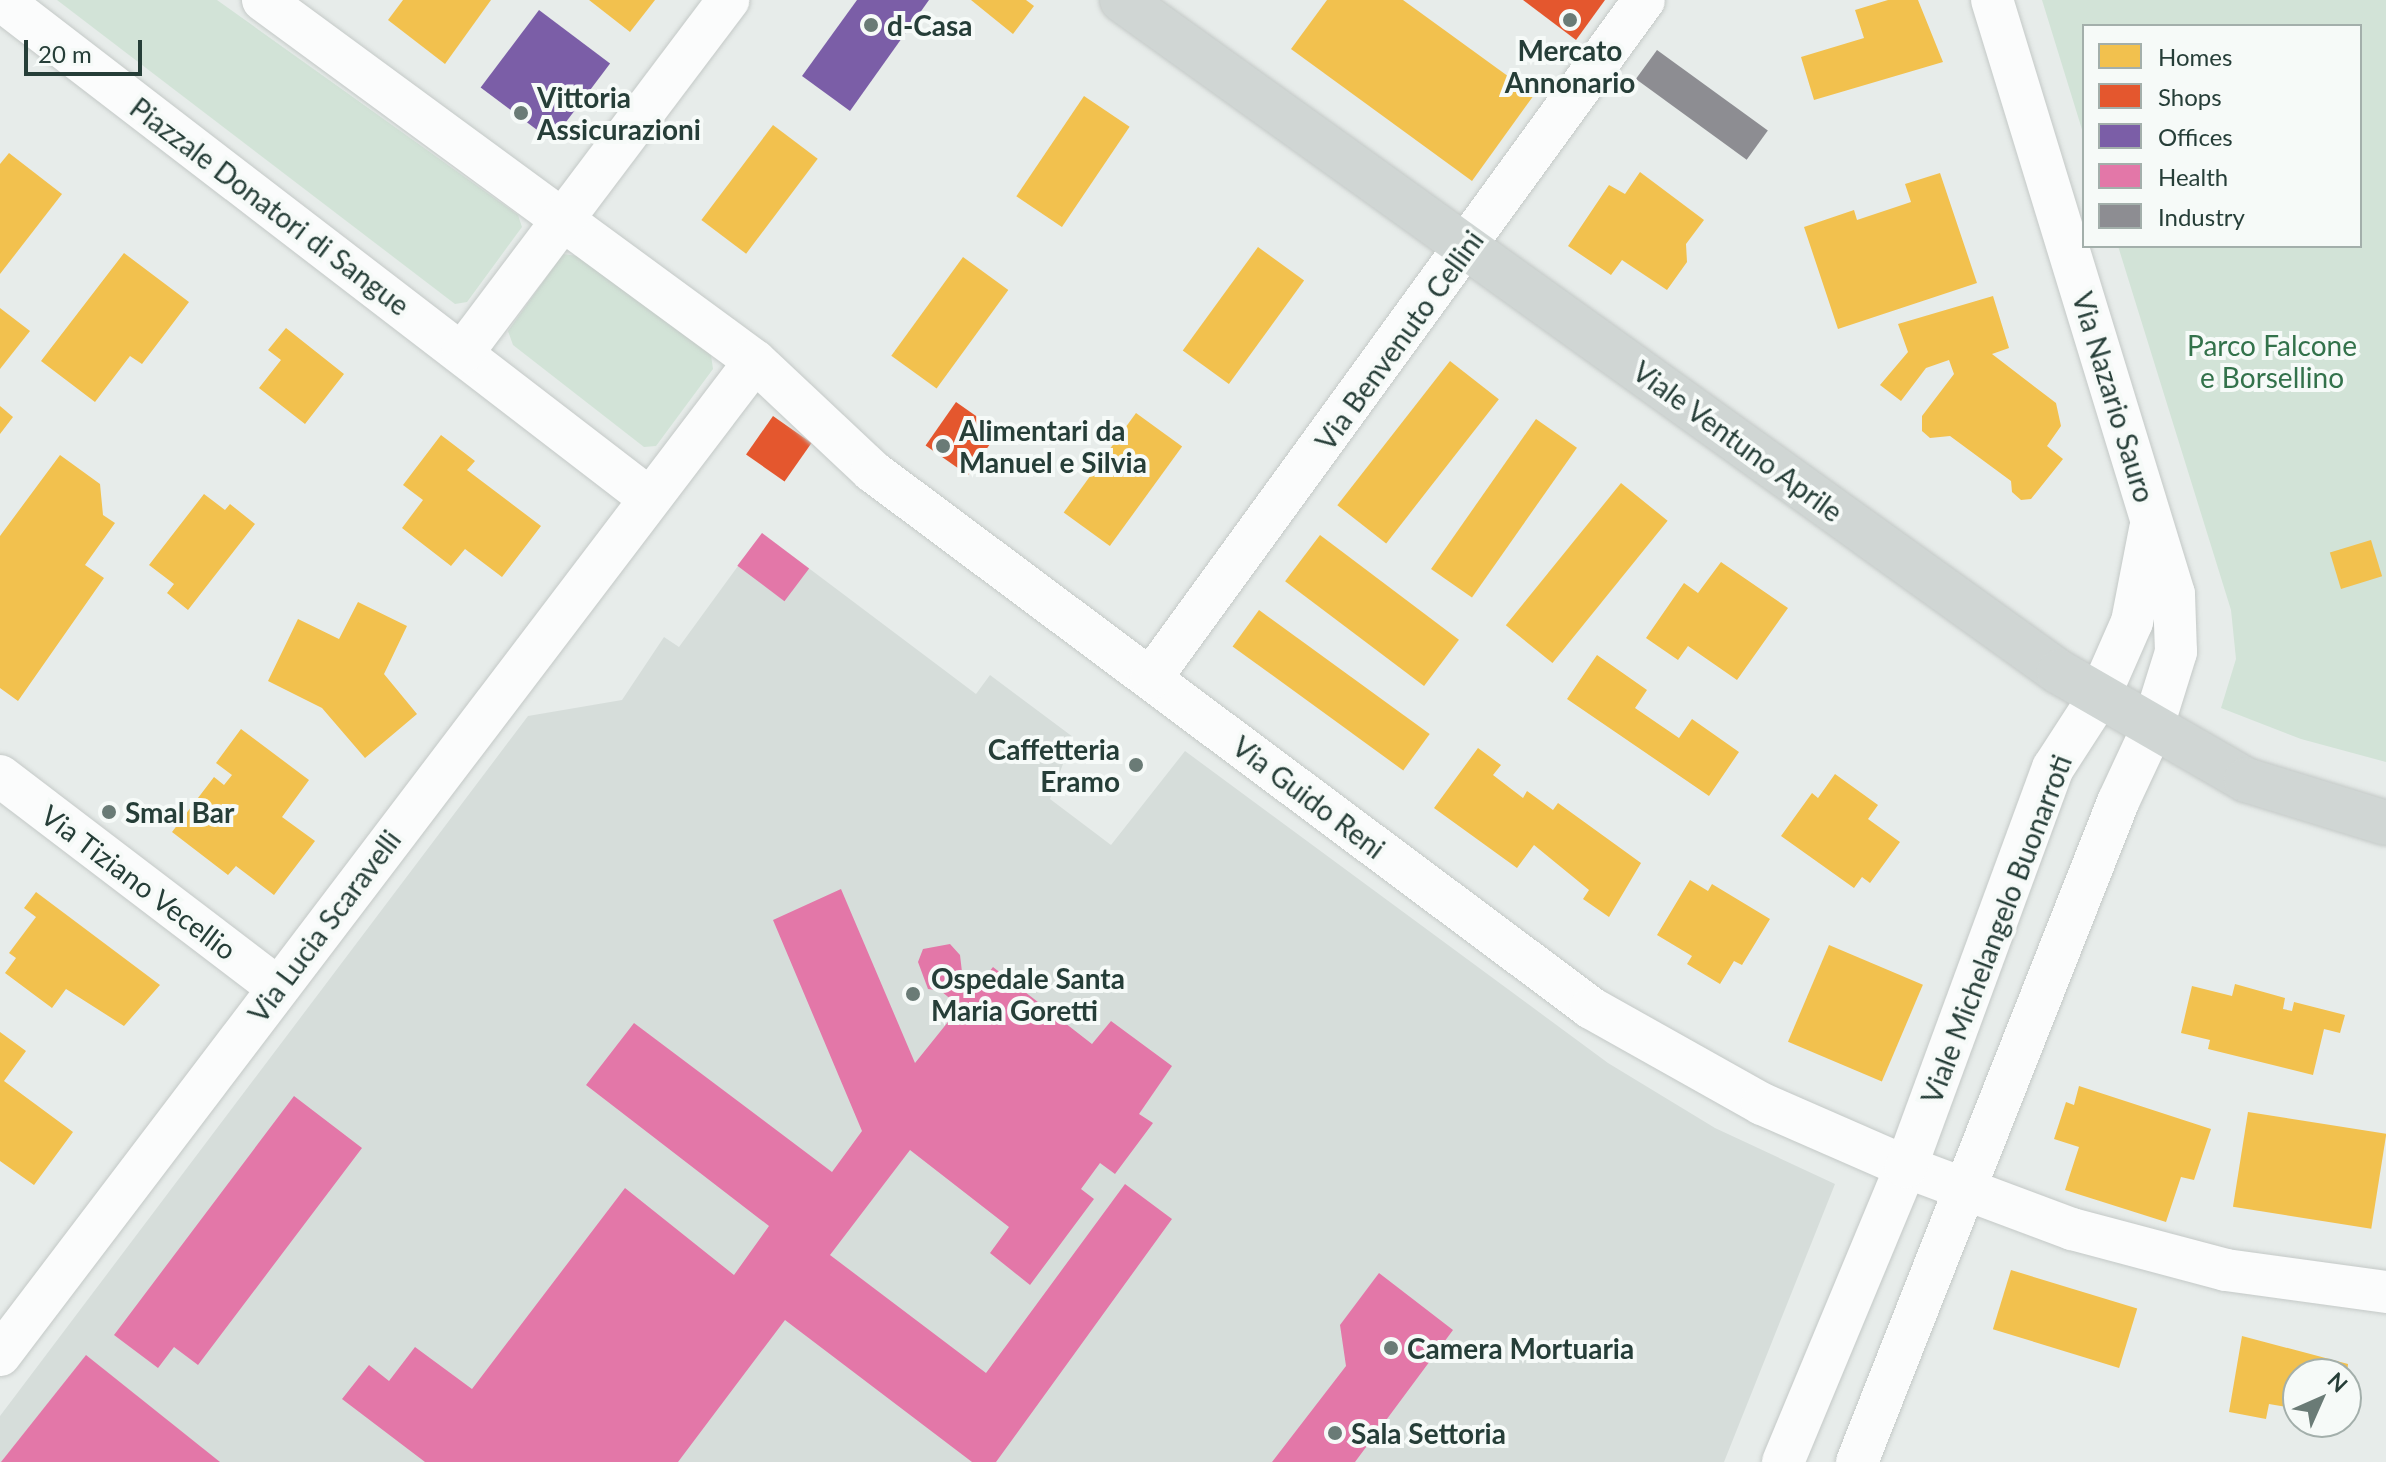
<!DOCTYPE html>
<style>
body{margin:0}
#map{position:relative;width:2386px;height:1462px;overflow:hidden;background:#e7ecea;font-family:Lato,sans-serif}
div>[style]{position:absolute}
[style*='--x']{left:calc(var(--x)*1px);top:calc(var(--y)*1px);width:calc(var(--w)*1px);rotate:calc(var(--a)*1deg)}
.built>*{inset:0;background:#d6ddda}
.green>*{inset:0;background:#d2e3d7}
.homes>*{inset:0;background:#f2c14e;transform-origin:0 0}
.shops>*{inset:0;background:#e4572e;transform-origin:0 0}
.offices>*{inset:0;background:#7b5ea7;transform-origin:0 0}
.health>*{inset:0;background:#e377a8;transform-origin:0 0}
.industry>*{inset:0;background:#8d8d92;transform-origin:0 0}
.roads{filter:drop-shadow(0 0 2px #c4c9c7) drop-shadow(0 0 2px #c4c9c7)}
.minor>*{height:42px;margin:-21px;padding:0 21px;transform-origin:21px;border-radius:21px;background:#fbfcfc}
.major>*{height:44px;margin:-22px;padding:0 22px;transform-origin:22px;border-radius:22px;background:#d0d6d4}
.dots>*{width:22px;height:22px;translate:-50% -50%;box-sizing:border-box;border:4px solid #f6faf8;border-radius:50%}
span{translate:-50% -50%;white-space:nowrap;text-align:center;line-height:1.15;-webkit-text-stroke:8px #f6faf8;paint-order:stroke}
.poi-label{font-size:28px;color:#263e38;font-weight:700}
.left{translate:0 -50%;text-align:left}
.right{translate:-100% -50%;text-align:right}
.street-label{font-size:28px;color:#263e38}
.park-label{font-size:28px;color:#33724b}
.legend{position:absolute;left:2082px;top:24px;width:280px;height:224px;box-sizing:border-box;background:#f6faf8;border:2px solid #a3afab;margin:0;padding:10px 14px;list-style:none;font-size:24px;color:#263e38}
.legend li{display:flex;align-items:center;gap:16px;height:40px}
.legend b{width:40px;border:2px solid #a3afab}
.north{position:absolute;left:2282px;top:1358px;width:80px;height:80px;box-sizing:border-box;background:#f6faf8;border:2px solid #a3afab;border-radius:50%;rotate:45deg;font-size:22px;font-weight:700;line-height:32px;text-align:center;color:#263e38}
.north::after{content:'';display:block;margin:auto;width:28px;height:36px;background:#6a7b76;clip-path:polygon(50% 0,100% 100%,50% 72%,0 100%)}
.scale{position:absolute;left:24px;top:40px;width:118px;height:36px;box-sizing:border-box;border:4px solid #263e38;border-top:0;padding-left:10px;font-size:24px;line-height:28px;white-space:nowrap;color:#263e38;-webkit-text-stroke:6px #f6faf8;paint-order:stroke}
</style>
<div id="map">
<div class="built">
<i style="clip-path:polygon(762px 533px,976px 694px,990px 675px,1073px 737px,1050px 799px,1111px 845px,1185px 751px,1608px 1063px,1715px 1128px,1835px 1184px,1724px 1462px,0 1462px,0 1416px,528px 716px,622px 700px,664px 637px,679px 647px)"></i>
</div>
<div class="green">
<i style="clip-path:polygon(57px 0,217px 0,518px 215px,522px 227px,467px 302px,455px 304px)"></i>
<i style="clip-path:polygon(2042px 0,2386px 0,2386px 762px,2301px 739px,2221px 708px,2236px 659px,2231px 610px,2118px 246px,2360px 246px,2360px 26px,2084px 26px,2084px 136px)"></i>
<i style="clip-path:polygon(563px 254px,577px 256px,711px 355px,713px 369px,656px 446px,644px 447px,513px 345px,508px 331px)"></i>
</div>
<div class="homes">
<i style="clip-path:polygon(403px 0,491px 0,445px 64px,388px 20px)"></i>
<i style="clip-path:polygon(589px 0,655px 0,630px 32px)"></i>
<i style="clip-path:polygon(971px 0,1026px 0,1034px 6px,1013px 34px)"></i>
<i style="clip-path:polygon(1327px 0,1403px 0,1534px 95px,1472px 181px,1291px 49px)"></i>
<i style="clip-path:polygon(1888px 0,1918px 0,1943px 62px,1814px 100px,1801px 57px,1864px 38px,1855px 10px)"></i>
<i style="left:1084px;top:96px;width:55px;height:121px;rotate:34deg"></i>
<i style="left:773px;top:125px;width:56px;height:119px;rotate:37deg"></i>
<i style="clip-path:polygon(9px 153px,62px 194px,0 274px,0 164px)"></i>
<i style="clip-path:polygon(1640px 172px,1704px 220px,1686px 244px,1687px 262px,1667px 290px,1622px 260px,1611px 275px,1568px 246px,1609px 185px,1625px 194px)"></i>
<i style="clip-path:polygon(1940px 173px,1977px 283px,1838px 329px,1804px 227px,1854px 210px,1857px 220px,1911px 202px,1905px 184px)"></i>
<i style="left:1258px;top:247px;width:57px;height:128px;rotate:36deg"></i>
<i style="clip-path:polygon(124px 253px,189px 302px,142px 364px,130px 356px,95px 402px,41px 361px)"></i>
<i style="left:963px;top:257px;width:56px;height:122px;rotate:36deg"></i>
<i style="clip-path:polygon(1993px 296px,2009px 348px,1992px 354px,2056px 403px,2061px 426px,2047px 446px,2063px 459px,2031px 499px,2021px 500px,2012px 492px,2011px 481px,1950px 436px,1930px 438px,1922px 431px,1922px 416px,1954px 374px,1949px 360px,1926px 368px,1901px 401px,1880px 385px,1908px 352px,1898px 324px)"></i>
<i style="clip-path:polygon(0 308px,30px 331px,0 369px)"></i>
<i style="clip-path:polygon(286px 328px,344px 374px,305px 424px,259px 388px,281px 360px,268px 350px)"></i>
<i style="left:1450px;top:361px;width:62px;height:183px;rotate:38deg"></i>
<i style="clip-path:polygon(0 406px,13px 417px,0 434px)"></i>
<i style="left:1136px;top:413px;width:57px;height:123px;rotate:36deg"></i>
<i style="left:1536px;top:419px;width:50px;height:183px;rotate:35deg"></i>
<i style="clip-path:polygon(441px 435px,475px 461px,467px 470px,541px 526px,502px 577px,465px 549px,451px 566px,402px 528px,423px 500px,403px 485px)"></i>
<i style="clip-path:polygon(60px 455px,100px 484px,103px 515px,115px 523px,85px 565px,104px 578px,18px 701px,0 688px,0 536px)"></i>
<i style="left:1621px;top:483px;width:60px;height:183px;rotate:39deg"></i>
<i style="clip-path:polygon(204px 494px,225px 510px,230px 504px,255px 524px,188px 610px,167px 593px,174px 584px,149px 565px)"></i>
<i style="left:1320px;top:535px;width:174px;height:58px;rotate:37deg"></i>
<i style="left:2371px;top:540px;width:38px;height:43px;rotate:73deg"></i>
<i style="clip-path:polygon(1721px 562px,1788px 608px,1737px 680px,1688px 646px,1678px 660px,1646px 638px,1684px 583px,1698px 593px)"></i>
<i style="clip-path:polygon(358px 602px,407px 626px,384px 674px,417px 714px,365px 758px,322px 708px,268px 681px,298px 619px,339px 639px)"></i>
<i style="left:1259px;top:610px;width:211px;height:45px;rotate:36deg"></i>
<i style="clip-path:polygon(1597px 655px,1647px 690px,1635px 708px,1679px 738px,1692px 719px,1739px 752px,1709px 796px,1567px 699px)"></i>
<i style="clip-path:polygon(241px 729px,309px 780px,282px 817px,315px 841px,274px 895px,236px 866px,228px 875px,172px 832px,214px 777px,224px 785px,232px 775px,216px 763px)"></i>
<i style="clip-path:polygon(1478px 748px,1501px 765px,1493px 775px,1523px 798px,1527px 791px,1553px 810px,1558px 803px,1641px 863px,1609px 917px,1583px 899px,1589px 890px,1534px 845px,1517px 868px,1434px 808px)"></i>
<i style="clip-path:polygon(1835px 774px,1878px 805px,1868px 819px,1900px 842px,1870px 883px,1862px 877px,1854px 888px,1781px 836px,1812px 793px,1818px 798px)"></i>
<i style="clip-path:polygon(1690px 880px,1708px 891px,1712px 884px,1770px 919px,1742px 965px,1734px 961px,1720px 984px,1687px 964px,1692px 956px,1657px 935px)"></i>
<i style="clip-path:polygon(36px 892px,160px 985px,124px 1026px,66px 989px,52px 1008px,5px 973px,16px 958px,9px 953px,36px 917px,24px 908px)"></i>
<i style="left:1829px;top:945px;width:102px;height:105px;rotate:23deg"></i>
<i style="clip-path:polygon(2235px 984px,2285px 998px,2283px 1009px,2292px 1011px,2294px 1002px,2345px 1015px,2340px 1033px,2324px 1029px,2313px 1075px,2208px 1049px,2210px 1040px,2181px 1033px,2192px 986px,2232px 996px)"></i>
<i style="clip-path:polygon(0 1032px,26px 1051px,4px 1081px,73px 1132px,34px 1185px,0 1161px)"></i>
<i style="clip-path:polygon(2079px 1086px,2211px 1129px,2194px 1180px,2181px 1177px,2166px 1222px,2065px 1190px,2079px 1147px,2054px 1139px,2066px 1102px,2074px 1105px)"></i>
<i style="left:2248px;top:1112px;width:140px;height:96px;rotate:9deg"></i>
<i style="left:2011px;top:1270px;width:132px;height:62px;rotate:17deg"></i>
<i style="clip-path:polygon(2242px 1336px,2348px 1364px,2347px 1374px,2298px 1374px,2298px 1409px,2269px 1404px,2266px 1419px,2229px 1412px)"></i>
</div>
<div class="shops">
<i style="clip-path:polygon(1523px 0,1605px 0,1576px 40px)"></i>
<i style="left:956px;top:402px;width:52px;height:53px;rotate:35deg"></i>
<i style="left:773px;top:416px;width:47px;height:47px;rotate:35deg"></i>
</div>
<div class="offices">
<i style="clip-path:polygon(857px 0,929px 0,850px 111px,802px 76px)"></i>
<i style="left:539px;top:10px;width:89px;height:97px;rotate:37deg"></i>
</div>
<div class="health">
<i style="left:762px;top:533px;width:59px;height:41px;rotate:37deg"></i>
<i style="clip-path:polygon(841px 889px,915px 1063px,960px 1007px,941px 991px,928px 989px,918px 962px,923px 949px,950px 944px,960px 955px,962px 972px,955px 985px,969px 997px,993px 967px,1092px 1044px,1111px 1021px,1172px 1066px,1139px 1114px,1153px 1123px,1115px 1174px,1100px 1163px,1081px 1189px,1094px 1199px,1030px 1285px,990px 1253px,1009px 1227px,910px 1150px,830px 1255px,986px 1373px,1125px 1184px,1172px 1219px,996px 1462px,972px 1462px,785px 1320px,678px 1462px,425px 1462px,342px 1399px,369px 1365px,389px 1381px,415px 1347px,472px 1389px,625px 1188px,734px 1275px,769px 1226px,586px 1085px,634px 1023px,832px 1172px,862px 1131px,773px 920px)"></i>
<i style="clip-path:polygon(294px 1096px,362px 1148px,198px 1365px,174px 1347px,158px 1368px,114px 1335px)"></i>
<i style="clip-path:polygon(1379px 1273px,1453px 1330px,1355px 1462px,1272px 1462px,1346px 1366px,1340px 1325px)"></i>
<i style="clip-path:polygon(86px 1355px,220px 1462px,1px 1462px)"></i>
</div>
<div class="industry">
<i style="left:1657px;top:50px;width:137px;height:36px;rotate:36deg"></i>
</div>
<div class="roads">
<div class="minor">
<i style="--x:1;--y:0;--w:817;--a:37.54"></i>
<i style="--x:263;--y:0;--w:610;--a:36.27"></i>
<i style="--x:755;--y:361;--w:161;--a:43.2"></i>
<i style="--x:872;--y:471;--w:897;--a:36.75"></i>
<i style="--x:1591;--y:1008;--w:196;--a:29.3"></i>
<i style="--x:1762;--y:1104;--w:157;--a:23.6"></i>
<i style="--x:1906;--y:1167;--w:177;--a:20.5"></i>
<i style="--x:2072;--y:1229;--w:159;--a:14.9"></i>
<i style="--x:2226;--y:1270;--w:162;--a:7.8"></i>
<i style="--x:463;--y:352;--w:441;--a:-53"></i>
<i style="--x:1151;--y:678;--w:838;--a:-53.98"></i>
<i style="--x:0;--y:776;--w:348;--a:37.3"></i>
<i style="--x:0;--y:1355;--w:1248;--a:-52.78"></i>
<i style="--x:1783;--y:1462;--w:320;--a:-67.4"></i>
<i style="--x:1906;--y:1167;--w:425;--a:-69.8"></i>
<i style="--x:2053;--y:768;--w:85;--a:-57.1"></i>
<i style="--x:2099;--y:697;--w:82;--a:-66.3"></i>
<i style="--x:2132;--y:622;--w:95;--a:-79"></i>
<i style="--x:1857;--y:1462;--w:710;--a:-68.42"></i>
<i style="--x:2118;--y:802;--w:81;--a:-65"></i>
<i style="--x:2152;--y:729;--w:81;--a:-72.7"></i>
<i style="--x:2176;--y:652;--w:58;--a:-92"></i>
<i style="--x:2174;--y:594;--w:621;--a:-107.03"></i>
</div>
<div class="major">
<i style="--x:1122;--y:0;--w:1153;--a:35.65"></i>
<i style="--x:2059;--y:672;--w:216;--a:30"></i>
<i style="--x:2246;--y:780;--w:146;--a:17.1"></i>
</div>
</div>
<div class="dots">
<i style="left:1570px;top:20px;background:#6a7b76"></i>
<i style="left:871px;top:25px;background:#6a7b76"></i>
<i style="left:521px;top:113px;background:#6a7b76"></i>
<i style="left:943px;top:446px;background:#6a7b76"></i>
<i style="left:1136px;top:765px;background:#6a7b76"></i>
<i style="left:109px;top:812px;background:#6a7b76"></i>
<i style="left:913px;top:994px;background:#6a7b76"></i>
<i style="left:1391px;top:1348px;background:#6a7b76"></i>
<i style="left:1335px;top:1433px;background:#6a7b76"></i>
</div>
<div class="poi-label">
<span class="left" style="left:887px;top:25px">d-Casa</span>
<span style="left:1570px;top:66px">Mercato<br>Annonario</span>
<span class="left" style="left:537px;top:113px">Vittoria<br>Assicurazioni</span>
<span class="left" style="left:959px;top:446px">Alimentari da<br>Manuel e Silvia</span>
<span class="right" style="left:1120px;top:765px">Caffetteria<br>Eramo</span>
<span class="left" style="left:125px;top:812px">Smal Bar</span>
<span class="left" style="left:931px;top:994px">Ospedale Santa<br>Maria Goretti</span>
<span class="left" style="left:1407px;top:1348px">Camera Mortuaria</span>
<span class="left" style="left:1351px;top:1433px">Sala Settoria</span>
</div>
<div class="street-label">
<span style="left:270px;top:206px;rotate:37deg">Piazzale Donatori di Sangue</span>
<span style="left:1399px;top:340px;rotate:-54deg">Via Benvenuto Cellini</span>
<span style="left:2114px;top:397px;rotate:73deg">Via Nazario Sauro</span>
<span style="left:1738px;top:441px;rotate:36deg">Viale Ventuno Aprile</span>
<span style="left:1309px;top:797px;rotate:37deg">Via Guido Reni</span>
<span style="left:139px;top:882px;rotate:37deg">Via Tiziano Vecellio</span>
<span style="left:324px;top:926px;rotate:-53deg">Via Lucia Scaravelli</span>
<span style="left:1996px;top:929px;rotate:-69deg">Viale Michelangelo Buonarroti</span>
</div>
<div class="park-label">
<span style="left:2272px;top:361px">Parco Falcone<br>e Borsellino</span>
</div>
<ul class="legend">
<li><b style="height:22px;background:#f2c14e"></b>Homes</li>
<li><b style="height:22px;background:#e4572e"></b>Shops</li>
<li><b style="height:22px;background:#7b5ea7"></b>Offices</li>
<li><b style="height:22px;background:#e377a8"></b>Health</li>
<li><b style="height:22px;background:#8d8d92"></b>Industry</li>
</ul>
<div class="north">N</div>
<div class="scale">20 m</div>
</div>
